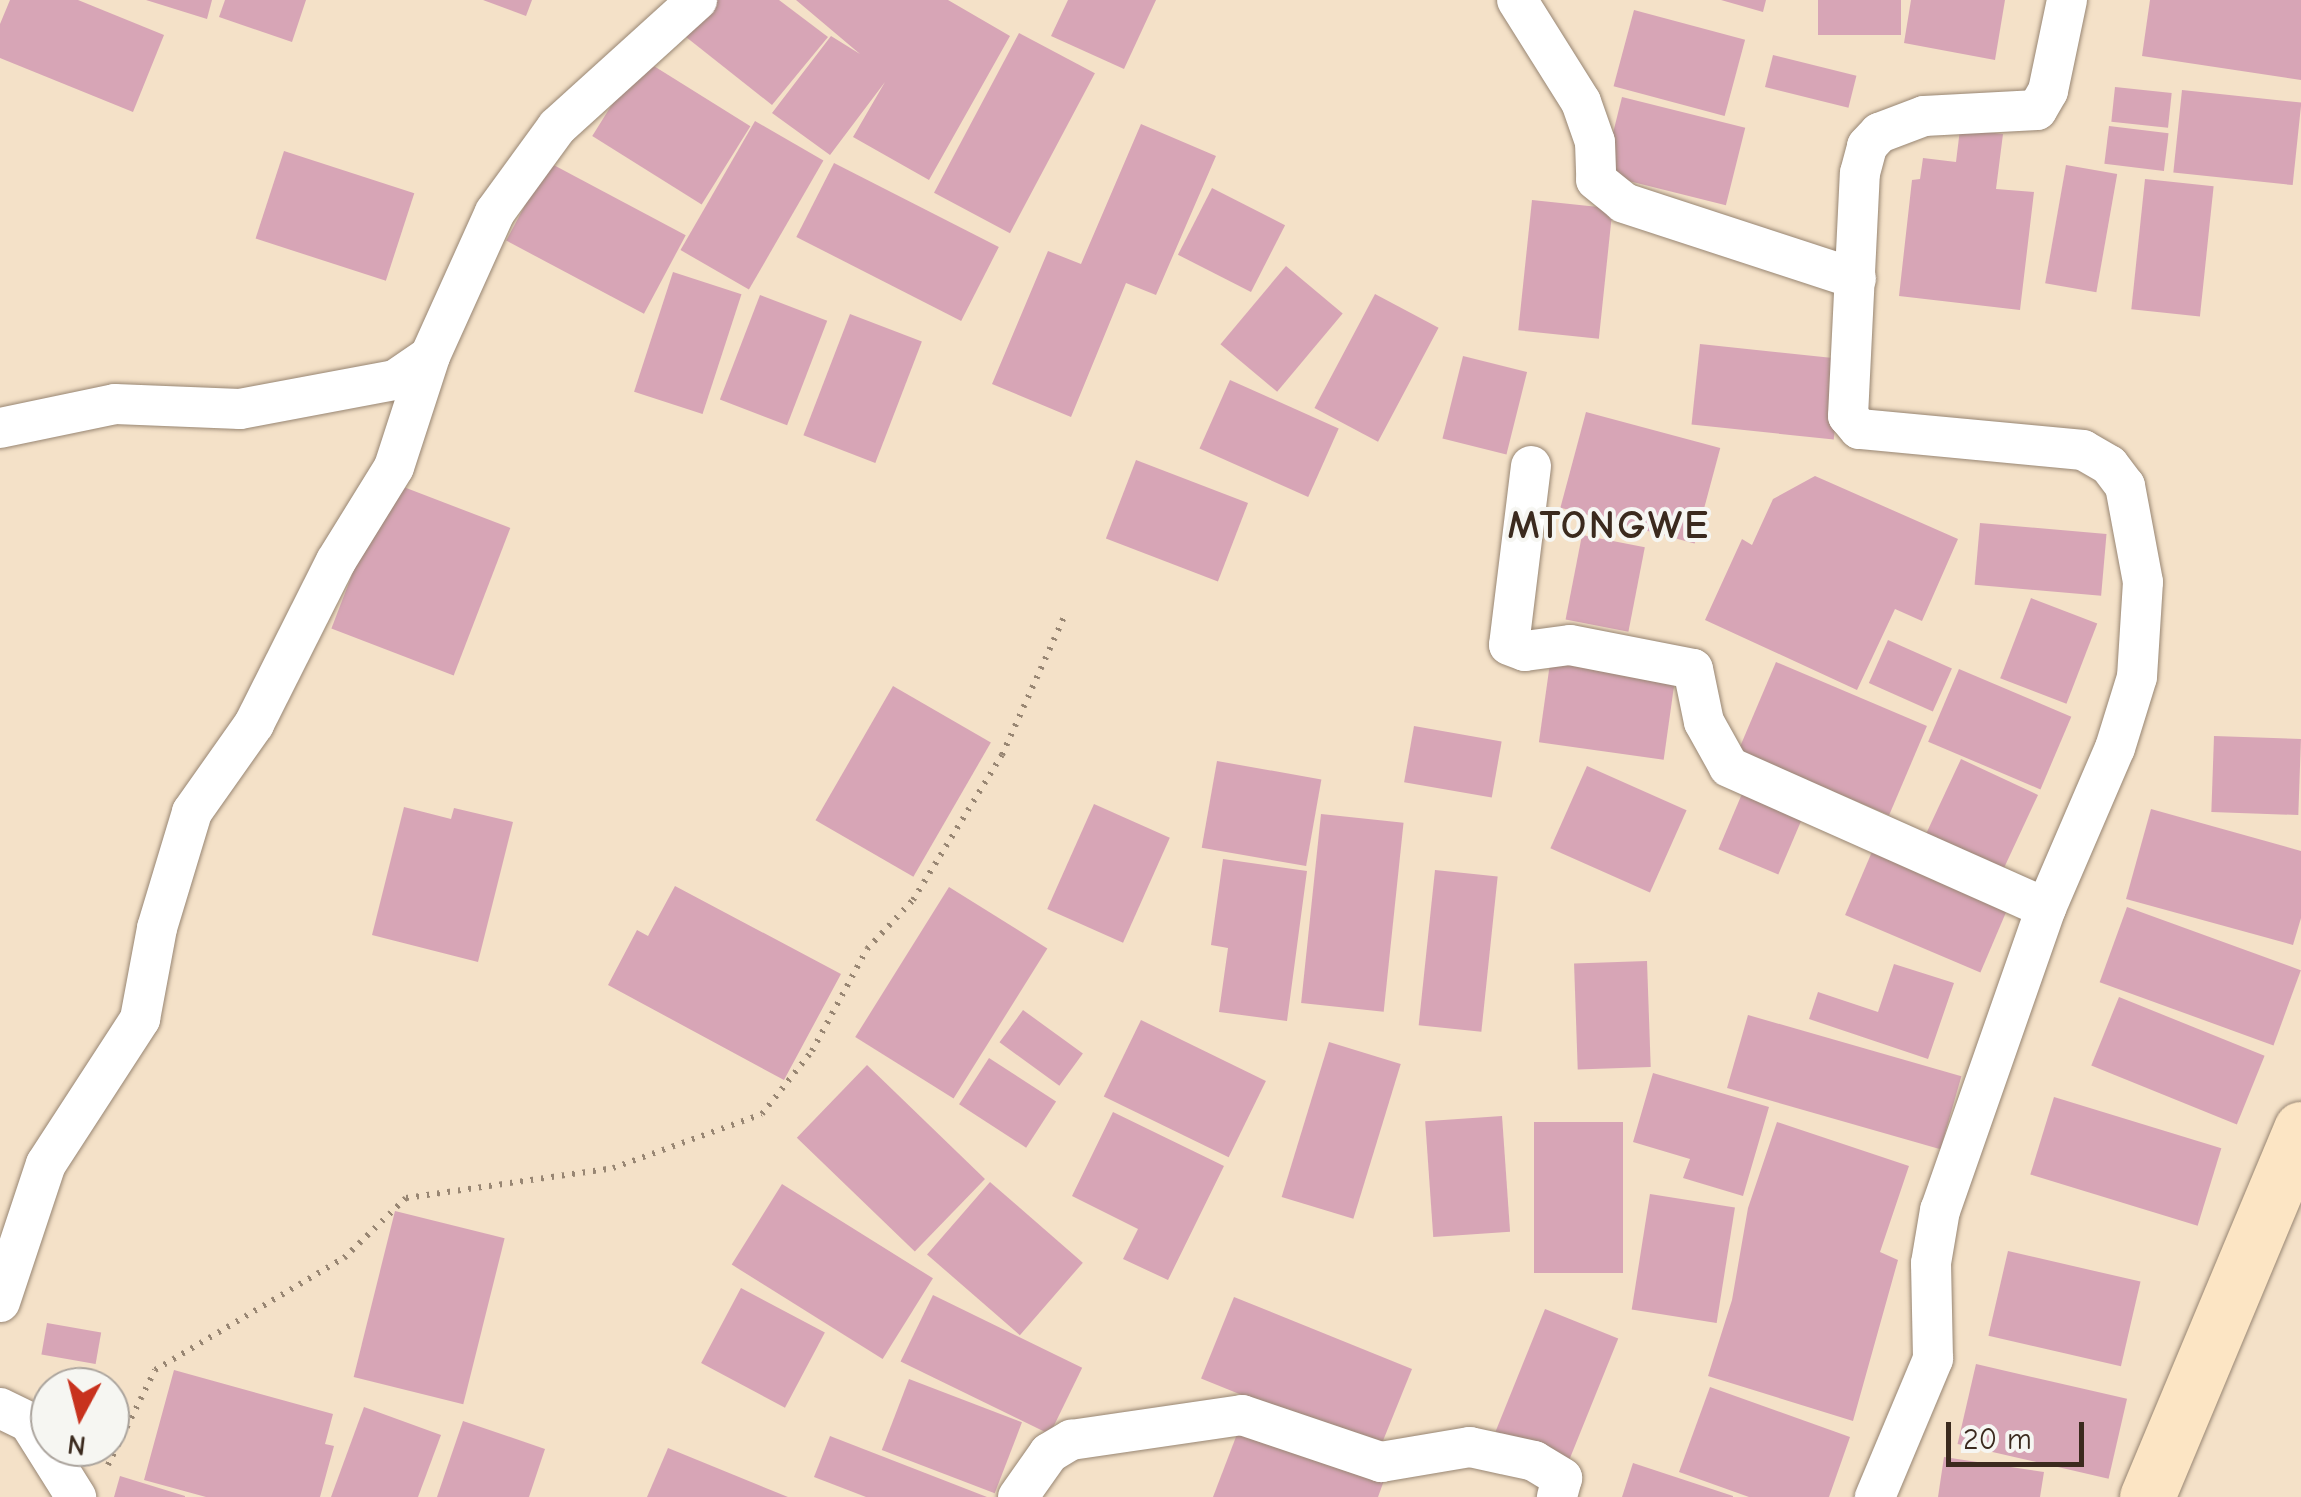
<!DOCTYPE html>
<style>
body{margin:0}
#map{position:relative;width:2301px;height:1497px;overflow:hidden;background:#f4e1c8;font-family:"Comic Neue",sans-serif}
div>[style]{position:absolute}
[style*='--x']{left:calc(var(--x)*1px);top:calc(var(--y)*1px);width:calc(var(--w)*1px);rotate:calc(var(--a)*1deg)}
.building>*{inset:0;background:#d7a5b6;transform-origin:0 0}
.path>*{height:6px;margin-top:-3px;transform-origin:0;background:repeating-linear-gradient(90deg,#988673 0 2.5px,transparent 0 10.5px)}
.roads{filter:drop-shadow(0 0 2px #988673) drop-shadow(0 0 2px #988673)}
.street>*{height:40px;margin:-20px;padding:0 20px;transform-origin:20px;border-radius:20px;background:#fff}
.secondary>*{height:55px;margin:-27.5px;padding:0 27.5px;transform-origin:27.5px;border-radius:27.5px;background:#fce5c4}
span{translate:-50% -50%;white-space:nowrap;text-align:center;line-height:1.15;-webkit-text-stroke:8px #f6f6f2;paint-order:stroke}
.district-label{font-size:40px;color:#3b2a1e;font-weight:700;letter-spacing:2.5px}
.north{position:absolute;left:30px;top:1367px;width:100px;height:100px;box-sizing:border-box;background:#f6f6f2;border:2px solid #aba49d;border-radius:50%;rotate:187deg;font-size:28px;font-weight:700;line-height:40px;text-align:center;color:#3b2a1e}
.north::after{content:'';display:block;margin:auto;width:35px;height:45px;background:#c8321e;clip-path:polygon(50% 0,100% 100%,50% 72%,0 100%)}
.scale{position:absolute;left:1946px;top:1422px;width:138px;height:45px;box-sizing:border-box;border:5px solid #3b2a1e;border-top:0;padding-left:12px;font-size:30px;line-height:35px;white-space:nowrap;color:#3b2a1e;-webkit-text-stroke:8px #f6f6f2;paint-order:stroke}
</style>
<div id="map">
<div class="building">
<i style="clip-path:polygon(10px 0,78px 0,164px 35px,133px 112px,0 58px,0 24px)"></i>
<i style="clip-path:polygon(146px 0,212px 0,207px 19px)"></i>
<i style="clip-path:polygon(225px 0,306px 0,292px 42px,219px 17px)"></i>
<i style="clip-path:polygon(483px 0,532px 0,526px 16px)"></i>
<i style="clip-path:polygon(717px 0,779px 0,828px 37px,772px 105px,686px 37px)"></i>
<i style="clip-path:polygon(796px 0,948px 0,1010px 36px,929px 180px,853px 137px,885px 82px,830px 155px,772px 113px,831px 36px,860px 54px)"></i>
<i style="clip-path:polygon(1068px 0,1156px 0,1124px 69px,1051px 36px)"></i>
<i style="clip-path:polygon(1721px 0,1766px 0,1763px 12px)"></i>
<i style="left:1818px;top:0;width:83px;height:35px"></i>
<i style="clip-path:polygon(1911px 0,2005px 0,1995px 60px,1904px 43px)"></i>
<i style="clip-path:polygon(2150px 0,2301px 0,2301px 80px,2142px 56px)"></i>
<i style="left:1634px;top:10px;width:115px;height:79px;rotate:15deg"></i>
<i style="left:1019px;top:33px;width:86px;height:181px;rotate:28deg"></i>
<i style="left:1773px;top:55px;width:86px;height:33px;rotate:14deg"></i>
<i style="left:641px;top:58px;width:129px;height:92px;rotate:32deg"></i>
<i style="left:2115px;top:87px;width:57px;height:35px;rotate:6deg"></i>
<i style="left:2182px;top:90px;width:120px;height:83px;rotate:6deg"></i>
<i style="left:1622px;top:97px;width:127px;height:80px;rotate:14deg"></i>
<i style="left:755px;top:121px;width:79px;height:149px;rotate:30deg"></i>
<i style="clip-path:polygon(1141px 124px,1216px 156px,1156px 295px,1126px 283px,1071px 417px,992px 384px,1048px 251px,1081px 264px)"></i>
<i style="left:2109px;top:126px;width:60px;height:38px;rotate:7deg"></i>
<i style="clip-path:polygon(1960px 129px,2003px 134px,1996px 189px,2034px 192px,2020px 310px,1899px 296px,1912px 180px,1920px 179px,1923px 158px,1956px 162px)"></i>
<i style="left:284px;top:151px;width:137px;height:92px;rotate:18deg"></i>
<i style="left:548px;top:162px;width:156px;height:89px;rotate:28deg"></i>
<i style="left:834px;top:163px;width:185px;height:83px;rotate:27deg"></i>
<i style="left:2066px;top:165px;width:52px;height:120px;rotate:10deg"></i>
<i style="left:2145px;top:179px;width:69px;height:131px;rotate:6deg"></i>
<i style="left:1212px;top:188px;width:82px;height:75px;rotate:27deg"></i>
<i style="left:1532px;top:200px;width:81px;height:131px;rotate:6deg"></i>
<i style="left:1286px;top:266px;width:74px;height:102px;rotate:40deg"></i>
<i style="left:673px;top:272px;width:72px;height:126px;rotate:18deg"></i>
<i style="left:1375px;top:294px;width:72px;height:129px;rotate:28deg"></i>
<i style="left:760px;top:295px;width:72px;height:112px;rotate:21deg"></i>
<i style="left:850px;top:314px;width:77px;height:130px;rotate:21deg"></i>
<i style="left:1700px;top:344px;width:143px;height:81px;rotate:6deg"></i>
<i style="left:1463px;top:356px;width:66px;height:85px;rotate:14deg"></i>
<i style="left:1230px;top:380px;width:119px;height:75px;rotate:24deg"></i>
<i style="left:1586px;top:412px;width:139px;height:99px;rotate:15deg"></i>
<i style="left:1136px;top:460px;width:120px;height:84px;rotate:21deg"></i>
<i style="clip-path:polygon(1815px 476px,1958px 539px,1922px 621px,1895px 609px,1857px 690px,1705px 620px,1742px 539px,1752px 545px,1773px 499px)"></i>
<i style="left:388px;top:481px;width:131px;height:158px;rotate:21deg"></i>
<i style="left:1980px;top:523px;width:127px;height:62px;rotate:5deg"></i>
<i style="left:1582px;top:535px;width:64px;height:86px;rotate:11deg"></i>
<i style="left:2031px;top:598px;width:71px;height:86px;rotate:21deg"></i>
<i style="left:1888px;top:640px;width:70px;height:47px;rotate:24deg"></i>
<i style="left:1551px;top:656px;width:126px;height:87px;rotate:8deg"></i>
<i style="left:1776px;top:662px;width:164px;height:97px;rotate:23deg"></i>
<i style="left:1959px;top:669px;width:122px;height:79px;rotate:23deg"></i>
<i style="left:893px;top:686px;width:113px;height:155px;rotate:30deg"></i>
<i style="left:1414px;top:726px;width:89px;height:57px;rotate:10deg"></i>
<i style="left:2214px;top:736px;width:87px;height:76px;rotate:2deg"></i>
<i style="left:1961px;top:759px;width:85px;height:82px;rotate:25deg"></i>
<i style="left:1217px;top:761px;width:106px;height:88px;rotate:10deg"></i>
<i style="left:1587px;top:766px;width:109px;height:90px;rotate:24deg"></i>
<i style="left:1747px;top:782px;width:65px;height:73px;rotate:23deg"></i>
<i style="left:1094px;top:804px;width:83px;height:115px;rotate:24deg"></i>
<i style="clip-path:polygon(404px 807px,451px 819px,454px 808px,513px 822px,478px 962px,372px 935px)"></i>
<i style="clip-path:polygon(2151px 809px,2301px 851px,2301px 918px,2293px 945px,2126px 899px)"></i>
<i style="left:1321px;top:814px;width:83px;height:190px;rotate:6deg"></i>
<i style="left:1874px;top:847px;width:147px;height:74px;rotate:23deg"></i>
<i style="clip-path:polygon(1223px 859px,1307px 871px,1287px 1021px,1219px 1012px,1228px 948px,1211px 945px)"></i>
<i style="left:1435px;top:870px;width:63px;height:156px;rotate:6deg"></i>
<i style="clip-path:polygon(675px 886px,841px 974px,784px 1080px,608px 985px,637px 930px,648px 936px)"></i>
<i style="left:949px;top:887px;width:116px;height:177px;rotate:32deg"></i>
<i style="left:2127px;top:907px;width:185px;height:80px;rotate:20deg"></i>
<i style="left:1647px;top:961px;width:106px;height:73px;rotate:88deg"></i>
<i style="clip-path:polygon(1894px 964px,1954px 983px,1928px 1059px,1809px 1019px,1818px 992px,1878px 1012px)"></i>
<i style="left:2119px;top:997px;width:157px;height:74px;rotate:22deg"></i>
<i style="left:1023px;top:1010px;width:74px;height:40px;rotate:36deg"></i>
<i style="left:1748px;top:1015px;width:222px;height:76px;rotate:16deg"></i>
<i style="left:1141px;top:1020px;width:139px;height:85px;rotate:26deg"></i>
<i style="left:1329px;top:1042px;width:75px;height:162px;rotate:17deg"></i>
<i style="left:989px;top:1058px;width:80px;height:55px;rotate:33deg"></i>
<i style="left:867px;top:1065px;width:164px;height:101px;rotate:44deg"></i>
<i style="clip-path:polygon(1653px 1073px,1769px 1107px,1743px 1196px,1683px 1178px,1690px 1159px,1633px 1142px)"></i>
<i style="left:2054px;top:1097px;width:175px;height:81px;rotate:17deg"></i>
<i style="clip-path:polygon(1113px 1112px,1224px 1166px,1168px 1280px,1123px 1259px,1138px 1229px,1072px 1196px)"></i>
<i style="left:1502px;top:1116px;width:116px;height:77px;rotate:86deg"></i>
<i style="left:1534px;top:1122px;width:89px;height:151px"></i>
<i style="clip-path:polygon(1777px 1122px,1909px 1166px,1880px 1252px,1898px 1260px,1853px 1421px,1708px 1376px,1732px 1300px,1748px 1208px)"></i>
<i style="left:990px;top:1182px;width:123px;height:96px;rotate:41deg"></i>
<i style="left:782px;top:1184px;width:178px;height:95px;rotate:32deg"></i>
<i style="left:1650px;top:1194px;width:86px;height:117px;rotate:9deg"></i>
<i style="left:395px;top:1211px;width:113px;height:171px;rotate:14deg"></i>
<i style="left:2008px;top:1251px;width:136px;height:87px;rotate:13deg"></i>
<i style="left:741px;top:1288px;width:95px;height:85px;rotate:28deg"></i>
<i style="left:933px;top:1295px;width:166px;height:74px;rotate:26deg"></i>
<i style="left:1234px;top:1297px;width:192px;height:88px;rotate:22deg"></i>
<i style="left:1545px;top:1309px;width:79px;height:132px;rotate:22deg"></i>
<i style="left:47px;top:1323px;width:55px;height:32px;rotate:10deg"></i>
<i style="left:1976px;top:1364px;width:155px;height:82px;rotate:13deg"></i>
<i style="clip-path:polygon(174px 1370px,333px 1414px,325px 1444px,334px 1446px,320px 1497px,206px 1497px,144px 1480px)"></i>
<i style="left:909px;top:1379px;width:121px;height:76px;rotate:21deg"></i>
<i style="clip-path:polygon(1710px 1387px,1850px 1437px,1829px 1497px,1749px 1497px,1679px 1472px)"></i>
<i style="clip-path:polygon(364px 1407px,441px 1435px,418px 1497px,331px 1497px)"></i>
<i style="clip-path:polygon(463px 1421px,545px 1449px,529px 1497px,437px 1497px)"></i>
<i style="clip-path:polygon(1242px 1421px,1386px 1475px,1378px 1497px,1213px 1497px)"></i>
<i style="clip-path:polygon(830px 1436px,987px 1497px,866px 1497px,814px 1477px)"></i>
<i style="clip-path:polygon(668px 1448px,788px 1497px,647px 1497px)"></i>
<i style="clip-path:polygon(1944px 1457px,2044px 1472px,2040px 1497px,1938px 1497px)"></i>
<i style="clip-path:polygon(1633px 1463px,1733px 1496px,1733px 1497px,1622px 1497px)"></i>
<i style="clip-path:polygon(120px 1476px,185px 1496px,185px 1497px,114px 1497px)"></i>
</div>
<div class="path">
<i style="--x:108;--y:1465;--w:106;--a:-63.7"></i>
<i style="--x:155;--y:1370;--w:220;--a:-30.7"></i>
<i style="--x:344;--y:1258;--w:86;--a:-44.1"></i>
<i style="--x:406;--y:1198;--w:209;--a:-8.2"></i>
<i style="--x:613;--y:1168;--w:158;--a:-19.9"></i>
<i style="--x:762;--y:1114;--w:80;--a:-51.6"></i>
<i style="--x:812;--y:1051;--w:116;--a:-61.7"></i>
<i style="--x:867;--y:949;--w:67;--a:-46.8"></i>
<i style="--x:913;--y:900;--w:170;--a:-58.5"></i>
<i style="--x:1002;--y:755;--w:151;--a:-65.8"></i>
</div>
<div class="roads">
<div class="street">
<i style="--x:1517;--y:0;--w:120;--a:57.9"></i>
<i style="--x:1581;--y:102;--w:42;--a:70.7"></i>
<i style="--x:1595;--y:142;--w:38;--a:88"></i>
<i style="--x:1596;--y:180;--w:36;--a:39"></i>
<i style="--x:1624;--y:203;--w:244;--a:18.1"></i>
<i style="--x:0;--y:428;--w:117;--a:-11.8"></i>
<i style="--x:115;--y:404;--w:125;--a:2.3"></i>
<i style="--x:240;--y:409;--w:158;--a:-10.6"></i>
<i style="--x:395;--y:380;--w:42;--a:-34.4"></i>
<i style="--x:430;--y:356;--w:158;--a:-65.7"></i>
<i style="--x:495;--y:212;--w:105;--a:-53.9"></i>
<i style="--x:557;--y:127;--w:189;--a:-42.2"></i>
<i style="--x:1531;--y:466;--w:180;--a:97"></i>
<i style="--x:1509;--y:645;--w:17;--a:21"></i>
<i style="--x:1525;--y:651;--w:45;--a:-7.6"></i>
<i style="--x:1570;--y:645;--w:125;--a:11"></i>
<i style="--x:1693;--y:669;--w:54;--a:78.3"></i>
<i style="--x:1704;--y:722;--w:51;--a:60.9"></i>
<i style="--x:1729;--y:767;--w:347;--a:24"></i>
<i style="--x:2046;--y:908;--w:320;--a:109.3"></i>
<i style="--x:1940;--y:1210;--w:54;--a:99.6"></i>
<i style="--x:1931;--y:1263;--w:96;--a:88.8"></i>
<i style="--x:1933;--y:1359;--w:150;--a:112.8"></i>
<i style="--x:2046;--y:908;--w:174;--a:-66.7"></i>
<i style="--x:2115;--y:748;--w:74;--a:-72.8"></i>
<i style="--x:2137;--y:677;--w:95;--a:-86.4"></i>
<i style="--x:2143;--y:582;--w:98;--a:-100.6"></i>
<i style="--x:2125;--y:486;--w:26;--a:-127"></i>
<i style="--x:2109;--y:465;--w:30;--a:-150"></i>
<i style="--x:2083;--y:450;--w:225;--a:-174.6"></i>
<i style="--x:1859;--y:429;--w:17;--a:-130"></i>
<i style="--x:1848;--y:416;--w:243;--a:-87.2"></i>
<i style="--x:1860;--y:173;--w:28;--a:-75"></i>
<i style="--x:1867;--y:146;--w:18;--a:-47"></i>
<i style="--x:1879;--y:133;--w:48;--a:-20.7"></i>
<i style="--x:1924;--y:116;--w:113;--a:-3"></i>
<i style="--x:2037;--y:110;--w:22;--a:-60"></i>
<i style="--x:2048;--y:91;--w:93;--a:-78.2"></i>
<i style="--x:0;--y:1302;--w:145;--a:-71.6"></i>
<i style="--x:46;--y:1164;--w:173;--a:-57"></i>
<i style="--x:140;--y:1019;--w:93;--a:-79.4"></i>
<i style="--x:157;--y:928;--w:121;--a:-73.2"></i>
<i style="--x:192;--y:812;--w:108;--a:-54.8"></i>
<i style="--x:254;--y:724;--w:182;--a:-63.3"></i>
<i style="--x:336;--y:561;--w:110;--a:-58.3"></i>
<i style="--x:394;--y:467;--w:117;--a:-72"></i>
<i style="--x:0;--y:1408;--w:32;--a:26"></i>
<i style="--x:29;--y:1422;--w:89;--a:57.9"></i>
<i style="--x:1018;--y:1497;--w:54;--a:-54.8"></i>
<i style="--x:1049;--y:1453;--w:26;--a:-31"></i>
<i style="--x:1071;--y:1440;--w:173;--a:-8.3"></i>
<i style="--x:1242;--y:1415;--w:147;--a:18.7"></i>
<i style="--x:1381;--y:1462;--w:90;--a:-9.6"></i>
<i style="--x:1470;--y:1447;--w:66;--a:12.3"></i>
<i style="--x:1534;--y:1461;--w:33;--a:31"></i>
<i style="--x:1562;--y:1478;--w:20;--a:105"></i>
</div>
<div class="secondary">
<i style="--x:2147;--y:1497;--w:399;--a:-67.3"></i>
</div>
</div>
<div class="district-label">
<span style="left:1609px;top:525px">MTONGWE</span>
</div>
<div class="north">N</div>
<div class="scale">20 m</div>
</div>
